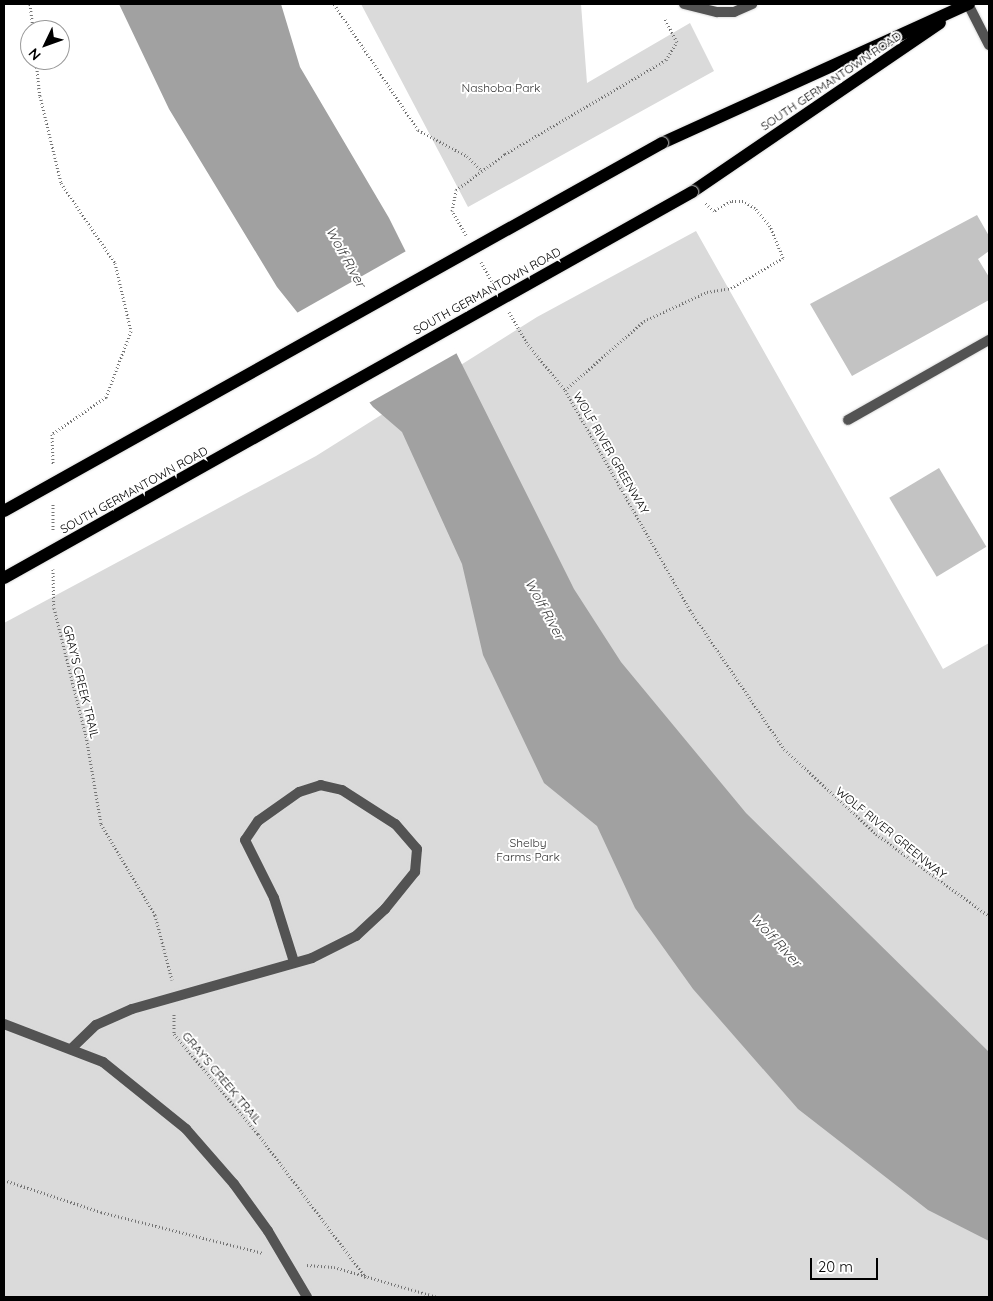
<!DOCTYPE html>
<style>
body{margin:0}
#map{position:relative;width:993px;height:1301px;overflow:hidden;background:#fff;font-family:Quicksand,sans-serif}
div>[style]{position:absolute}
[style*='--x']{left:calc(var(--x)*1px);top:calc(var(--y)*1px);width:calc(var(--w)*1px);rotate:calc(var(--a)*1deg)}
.green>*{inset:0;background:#dadada}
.water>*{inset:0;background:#a1a1a1}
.pier>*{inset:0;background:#fff}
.building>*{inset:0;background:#c3c3c3;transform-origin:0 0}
.path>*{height:3px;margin-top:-1.5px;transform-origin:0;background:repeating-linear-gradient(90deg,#757575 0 1px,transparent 0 3.5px)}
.roads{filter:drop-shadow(0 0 1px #dbdbdb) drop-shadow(0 0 1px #dbdbdb)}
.lane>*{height:10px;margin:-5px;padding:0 5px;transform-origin:5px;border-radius:5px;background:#535353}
.street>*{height:10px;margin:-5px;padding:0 5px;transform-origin:5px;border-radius:5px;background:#535353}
.primary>*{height:12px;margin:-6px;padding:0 6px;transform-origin:6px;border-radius:6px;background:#000}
.bridges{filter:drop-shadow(0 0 1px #dbdbdb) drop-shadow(0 0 1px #dbdbdb)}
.primary-bridge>*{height:12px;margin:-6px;padding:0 6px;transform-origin:6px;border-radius:6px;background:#000}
span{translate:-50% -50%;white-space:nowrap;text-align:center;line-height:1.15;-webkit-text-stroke:4px #fff;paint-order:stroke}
.street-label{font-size:12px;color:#000}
.park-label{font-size:12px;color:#313131}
.water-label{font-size:14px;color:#424242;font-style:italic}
.frame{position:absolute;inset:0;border:5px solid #000;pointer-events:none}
.north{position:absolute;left:20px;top:20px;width:50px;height:50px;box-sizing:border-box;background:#fff;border:1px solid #999;border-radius:50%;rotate:228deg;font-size:14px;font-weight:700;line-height:20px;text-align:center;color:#000}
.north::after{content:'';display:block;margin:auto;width:18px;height:22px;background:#000;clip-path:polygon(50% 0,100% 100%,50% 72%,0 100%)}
.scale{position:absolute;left:810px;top:1258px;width:68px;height:22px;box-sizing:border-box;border:2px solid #000;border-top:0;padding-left:6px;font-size:15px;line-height:18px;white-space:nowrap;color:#000;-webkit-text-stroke:4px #fff;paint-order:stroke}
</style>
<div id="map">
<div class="green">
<i style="clip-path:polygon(361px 4px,581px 4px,587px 83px,690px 23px,714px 71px,468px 207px)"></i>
<i style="clip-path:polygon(696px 231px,943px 669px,989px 643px,989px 1297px,4px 1297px,4px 623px,316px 456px,537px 317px)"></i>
</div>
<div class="water">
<i style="clip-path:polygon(119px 4px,281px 4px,300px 67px,389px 218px,574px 589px,621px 662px,746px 813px,989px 1052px,989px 1241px,928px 1210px,798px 1109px,693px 989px,635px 908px,597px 826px,544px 783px,483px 655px,462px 564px,402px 432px,373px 407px,277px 287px,169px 109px)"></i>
</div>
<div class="pier">
<i style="clip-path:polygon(408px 250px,457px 353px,367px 404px,295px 314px)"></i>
</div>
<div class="building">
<i style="clip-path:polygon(977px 215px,989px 236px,989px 251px,978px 259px,989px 277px,989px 300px,852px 376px,810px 304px)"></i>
<i style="left:939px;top:468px;width:92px;height:58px;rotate:59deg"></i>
</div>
<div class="path">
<i style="--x:30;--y:4;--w:26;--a:83"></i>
<i style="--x:334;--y:4;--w:151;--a:56.3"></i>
<i style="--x:418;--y:130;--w:55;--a:28"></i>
<i style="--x:467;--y:156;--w:21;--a:45"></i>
<i style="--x:36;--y:60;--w:36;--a:84"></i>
<i style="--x:40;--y:96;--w:89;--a:76.4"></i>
<i style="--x:61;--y:183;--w:97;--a:56"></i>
<i style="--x:115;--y:263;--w:70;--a:76.8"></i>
<i style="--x:131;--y:331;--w:71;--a:110.7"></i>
<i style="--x:106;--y:397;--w:65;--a:145.6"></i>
<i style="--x:52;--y:434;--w:31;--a:88"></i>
<i style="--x:466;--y:235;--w:28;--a:-120"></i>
<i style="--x:452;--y:211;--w:21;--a:-79"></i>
<i style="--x:456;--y:190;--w:61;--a:-36.3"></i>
<i style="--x:505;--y:154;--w:186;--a:-30.3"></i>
<i style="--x:666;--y:60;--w:21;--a:-59"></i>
<i style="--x:677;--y:42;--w:27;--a:-118"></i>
<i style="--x:481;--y:262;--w:26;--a:61"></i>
<i style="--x:509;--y:312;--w:34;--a:60"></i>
<i style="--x:526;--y:342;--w:62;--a:50.9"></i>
<i style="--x:565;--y:390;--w:253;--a:60.4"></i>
<i style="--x:690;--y:610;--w:168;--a:55.9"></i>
<i style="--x:784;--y:749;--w:125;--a:42.7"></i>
<i style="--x:876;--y:834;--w:140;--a:36"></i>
<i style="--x:565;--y:390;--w:105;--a:-41.1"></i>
<i style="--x:644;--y:321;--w:69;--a:-24.7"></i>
<i style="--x:707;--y:292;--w:24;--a:-9"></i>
<i style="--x:731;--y:288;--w:60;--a:-30"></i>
<i style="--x:783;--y:258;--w:35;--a:-112"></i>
<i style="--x:770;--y:226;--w:23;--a:-130"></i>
<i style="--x:755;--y:208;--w:14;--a:-150"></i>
<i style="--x:743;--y:201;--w:12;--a:180"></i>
<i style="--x:731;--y:201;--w:20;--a:150"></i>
<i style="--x:714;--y:211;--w:12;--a:-138"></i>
<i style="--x:53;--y:504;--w:26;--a:90"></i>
<i style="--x:53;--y:569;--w:39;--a:89"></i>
<i style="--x:54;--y:608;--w:132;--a:76"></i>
<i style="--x:86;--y:736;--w:89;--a:80.3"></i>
<i style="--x:101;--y:824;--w:106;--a:59.3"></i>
<i style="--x:155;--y:915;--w:67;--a:75.3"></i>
<i style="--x:174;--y:1014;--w:20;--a:90"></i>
<i style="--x:174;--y:1034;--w:131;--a:50"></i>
<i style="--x:258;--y:1134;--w:180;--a:53.1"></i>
<i style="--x:4;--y:1180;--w:102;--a:18.3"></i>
<i style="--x:101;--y:1212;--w:167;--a:14.2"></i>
<i style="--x:307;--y:1265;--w:27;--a:4"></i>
<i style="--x:334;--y:1267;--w:107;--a:16.2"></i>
</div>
<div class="roads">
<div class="lane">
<i style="--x:684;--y:4;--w:34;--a:14"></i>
<i style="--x:717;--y:12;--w:17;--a:0"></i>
<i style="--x:734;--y:12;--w:20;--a:-24"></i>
<i style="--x:848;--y:420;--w:162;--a:-29.6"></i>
<i style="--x:71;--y:1049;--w:35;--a:-44"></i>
<i style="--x:96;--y:1025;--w:39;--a:-24"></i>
<i style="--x:132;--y:1009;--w:187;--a:-15.8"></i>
<i style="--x:312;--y:958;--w:49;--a:-26.6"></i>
<i style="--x:356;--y:936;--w:40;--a:-43"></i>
<i style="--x:385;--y:909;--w:48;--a:-51"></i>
<i style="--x:415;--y:872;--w:23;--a:-85"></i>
<i style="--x:417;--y:849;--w:33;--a:-131"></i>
<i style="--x:395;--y:824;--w:63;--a:-147.3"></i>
<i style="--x:342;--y:790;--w:22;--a:-167"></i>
<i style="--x:321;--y:785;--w:23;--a:162"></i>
<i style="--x:299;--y:792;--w:50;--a:144.7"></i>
<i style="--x:258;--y:821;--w:23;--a:124"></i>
<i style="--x:245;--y:840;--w:65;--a:63.4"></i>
<i style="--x:274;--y:898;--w:67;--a:72.6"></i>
</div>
<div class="street">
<i style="--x:968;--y:4;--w:46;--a:62.9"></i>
<i style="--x:4;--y:1024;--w:106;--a:21"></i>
<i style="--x:103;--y:1062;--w:107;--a:38.9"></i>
<i style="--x:186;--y:1129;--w:73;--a:48.9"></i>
<i style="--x:234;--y:1184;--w:58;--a:54.1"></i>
<i style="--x:268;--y:1231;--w:77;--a:59.4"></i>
</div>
<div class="primary">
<i style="--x:662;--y:143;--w:337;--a:-24.4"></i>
<i style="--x:692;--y:192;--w:300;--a:-34.3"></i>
</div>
</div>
<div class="bridges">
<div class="primary-bridge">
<i style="--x:4;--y:511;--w:754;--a:-29.22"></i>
<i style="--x:4;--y:578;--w:789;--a:-29.29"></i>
</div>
</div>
<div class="street-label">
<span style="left:831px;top:81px;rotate:-34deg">SOUTH GERMANTOWN ROAD</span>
<span style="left:487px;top:291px;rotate:-29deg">SOUTH GERMANTOWN ROAD</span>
<span style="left:611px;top:453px;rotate:60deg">WOLF RIVER GREENWAY</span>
<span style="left:134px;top:490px;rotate:-29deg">SOUTH GERMANTOWN ROAD</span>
<span style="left:81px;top:682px;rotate:76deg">GRAY'S CREEK TRAIL</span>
<span style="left:891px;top:833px;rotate:39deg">WOLF RIVER GREENWAY</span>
<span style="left:222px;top:1078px;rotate:50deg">GRAY'S CREEK TRAIL</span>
</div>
<div class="park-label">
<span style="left:501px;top:88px">Nashoba Park</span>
<span style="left:528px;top:850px">Shelby<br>Farms Park</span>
</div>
<div class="water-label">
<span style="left:346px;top:257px;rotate:61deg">Wolf River</span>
<span style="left:545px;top:609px;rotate:61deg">Wolf River</span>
<span style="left:776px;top:940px;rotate:47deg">Wolf River</span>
</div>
<div class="frame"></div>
<div class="north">N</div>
<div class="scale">20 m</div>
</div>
